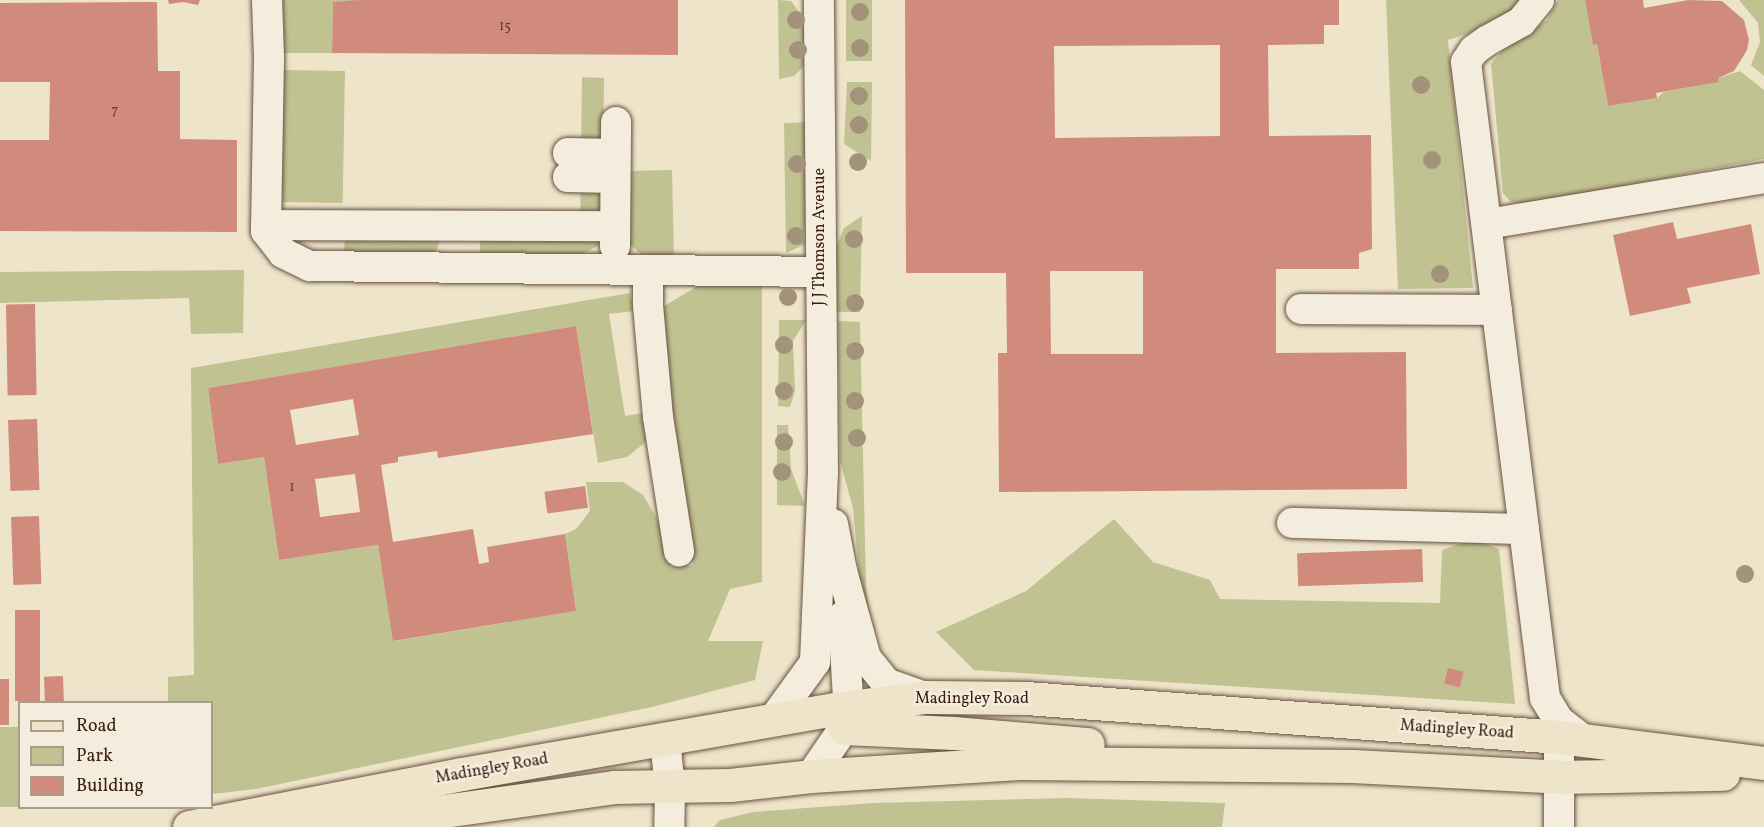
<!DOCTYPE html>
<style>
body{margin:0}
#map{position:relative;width:1764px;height:827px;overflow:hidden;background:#eee4ca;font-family:Vollkorn,serif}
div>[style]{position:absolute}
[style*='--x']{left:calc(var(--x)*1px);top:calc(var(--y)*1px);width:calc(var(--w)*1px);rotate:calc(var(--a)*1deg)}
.green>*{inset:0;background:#c0c292;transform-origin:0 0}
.building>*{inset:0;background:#d18b7d;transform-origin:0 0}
.roads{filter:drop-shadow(0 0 2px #685141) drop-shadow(0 0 2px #685141)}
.minor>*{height:30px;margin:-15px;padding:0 15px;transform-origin:15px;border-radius:15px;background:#f4eddd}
.major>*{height:33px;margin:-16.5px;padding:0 16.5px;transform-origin:16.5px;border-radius:16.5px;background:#eee4ca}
.trees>*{width:18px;height:18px;margin:-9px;border-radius:50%;background:#a2937a}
span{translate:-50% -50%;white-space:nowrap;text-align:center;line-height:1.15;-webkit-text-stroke:5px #f4eddd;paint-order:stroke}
.number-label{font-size:14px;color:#603b2e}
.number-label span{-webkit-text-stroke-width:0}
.street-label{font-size:16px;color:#3b2013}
.legend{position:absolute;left:18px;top:701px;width:195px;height:108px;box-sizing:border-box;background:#f4eddd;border:2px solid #aa9b8c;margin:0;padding:8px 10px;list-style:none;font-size:18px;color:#3b2013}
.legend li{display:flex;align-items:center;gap:12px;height:30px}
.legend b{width:30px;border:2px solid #aa9b8c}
</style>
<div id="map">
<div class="green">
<i style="clip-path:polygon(283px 0,360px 0,360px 1px,333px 2px,332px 53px,284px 53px)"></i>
<i style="clip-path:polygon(778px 0,791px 1px,805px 20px,808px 62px,794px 76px,779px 79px)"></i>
<i style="left:846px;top:0;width:26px;height:61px"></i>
<i style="clip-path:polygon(1386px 0,1526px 0,1485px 28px,1448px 40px,1473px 288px,1398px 289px)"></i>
<i style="clip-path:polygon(1558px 0,1585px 0,1593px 44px,1597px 44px,1608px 106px,1657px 98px,1664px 92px,1718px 82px,1718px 78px,1740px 71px,1764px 90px,1764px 159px,1530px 204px,1511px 202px,1503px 193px,1491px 64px,1502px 51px,1546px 21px)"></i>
<i style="clip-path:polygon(1739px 0,1764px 0,1764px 76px,1751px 65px,1760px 42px,1758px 23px)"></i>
<i style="left:283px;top:70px;width:62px;height:132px;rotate:1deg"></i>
<i style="clip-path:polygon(582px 77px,604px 78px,602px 228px,598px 246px,578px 256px,487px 257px,480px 251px,480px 236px,580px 235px)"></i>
<i style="clip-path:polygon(847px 82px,872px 82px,871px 161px,844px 144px)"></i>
<i style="clip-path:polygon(808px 122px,811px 228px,804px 245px,786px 253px,784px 123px)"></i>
<i style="clip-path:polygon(672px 170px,674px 257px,645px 257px,628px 243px,630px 171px)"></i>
<i style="clip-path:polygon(862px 216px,860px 312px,835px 312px,835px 250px,844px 228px)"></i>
<i style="clip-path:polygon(345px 236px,442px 236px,436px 251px,421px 256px,344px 255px)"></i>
<i style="clip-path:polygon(244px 270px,243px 333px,191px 334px,189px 298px,0 303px,0 272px)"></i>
<i style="clip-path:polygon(701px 284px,762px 285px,762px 582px,730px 589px,708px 641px,763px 641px,755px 680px,652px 707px,256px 789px,212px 794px,212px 702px,72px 702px,168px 701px,168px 677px,194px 675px,191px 368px,630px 293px,634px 311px,609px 314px,625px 416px,649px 412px,648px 440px,627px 457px,598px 463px,576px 326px,208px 388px,218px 464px,264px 457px,279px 560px,378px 545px,394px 641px,576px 611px,565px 534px,576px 529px,590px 511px,586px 482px,623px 482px,643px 495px,657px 519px,671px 567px,693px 565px,673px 424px,661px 308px)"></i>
<i style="clip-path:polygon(779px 320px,806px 320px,793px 341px,795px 391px,790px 407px,778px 406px)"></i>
<i style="clip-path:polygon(838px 321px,860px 322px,866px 587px,874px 643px,864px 628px,853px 508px,840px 461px)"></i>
<i style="clip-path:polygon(777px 425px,788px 425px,791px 469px,805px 506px,777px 505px)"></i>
<i style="clip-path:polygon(1114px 519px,1153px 562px,1210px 580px,1220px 599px,1440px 603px,1442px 550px,1473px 539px,1499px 549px,1515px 704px,974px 670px,936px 632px,1026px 591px)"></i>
<i style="left:0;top:727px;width:19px;height:80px"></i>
<i style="clip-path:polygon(1068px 798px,1225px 803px,1222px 827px,714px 827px,720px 820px,753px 812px,874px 803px)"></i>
</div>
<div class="building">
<i style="clip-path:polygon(168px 0,200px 0,198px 5px,183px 2px,169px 4px)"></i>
<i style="clip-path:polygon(360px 0,678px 0,678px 55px,332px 53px,333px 2px)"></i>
<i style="clip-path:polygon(evenodd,905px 0,1339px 0,1339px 25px,1324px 25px,1324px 44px,1268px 45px,1269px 136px,1371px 135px,1372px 249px,1359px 253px,1359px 269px,1276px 269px,1276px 353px,1406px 352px,1407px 489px,999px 492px,998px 353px,1007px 353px,1006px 273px,906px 273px,905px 0,1220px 45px,1220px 136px,1055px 138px,1054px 46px,1220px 45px,905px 0,1050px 271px,1143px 271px,1143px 354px,1051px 354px,1050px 271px)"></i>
<i style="clip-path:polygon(1585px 0,1643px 0,1644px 8px,1688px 0,1722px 1px,1744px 20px,1749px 40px,1747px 50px,1734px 71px,1718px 78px,1719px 82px,1656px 93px,1657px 98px,1608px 106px,1597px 44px,1593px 45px)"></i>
<i style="clip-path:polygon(148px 2px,157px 2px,158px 71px,180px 71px,180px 139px,237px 140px,237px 232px,0 231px,0 140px,49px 140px,50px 82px,0 82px,0 3px)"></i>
<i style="clip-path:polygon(1673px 222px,1677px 239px,1751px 224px,1760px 274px,1687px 288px,1691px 303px,1630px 316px,1613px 235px)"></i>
<i style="left:35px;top:304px;width:91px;height:29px;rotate:89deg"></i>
<i style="clip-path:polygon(evenodd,576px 326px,593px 434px,438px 458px,437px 451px,398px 457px,398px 462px,381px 465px,393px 542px,473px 529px,479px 564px,489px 562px,487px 547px,565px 534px,576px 611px,393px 641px,378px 545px,279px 560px,264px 457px,218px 464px,208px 388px,576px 326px,353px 399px,359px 435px,296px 445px,290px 410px,353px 399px,576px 326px,355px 474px,360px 512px,320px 517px,315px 479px,355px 474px)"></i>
<i style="left:37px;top:419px;width:71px;height:29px;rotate:88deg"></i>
<i style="left:585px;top:486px;width:22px;height:41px;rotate:82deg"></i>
<i style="left:39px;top:516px;width:68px;height:28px;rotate:88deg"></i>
<i style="left:1422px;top:549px;width:33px;height:125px;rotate:88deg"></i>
<i style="left:15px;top:610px;width:25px;height:91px"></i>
<i style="left:1448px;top:668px;width:16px;height:16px;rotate:14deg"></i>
<i style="left:63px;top:676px;width:26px;height:19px;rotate:88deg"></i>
<i style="left:0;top:679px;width:9px;height:46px"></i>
</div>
<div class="roads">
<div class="minor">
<i style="--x:267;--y:0;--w:58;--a:88"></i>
<i style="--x:269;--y:58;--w:173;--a:91"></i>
<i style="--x:266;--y:231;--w:28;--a:52"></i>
<i style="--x:283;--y:253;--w:30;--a:26"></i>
<i style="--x:310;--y:266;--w:510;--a:0.67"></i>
<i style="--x:1539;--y:0;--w:28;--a:129"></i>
<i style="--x:1521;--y:22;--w:38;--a:151"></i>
<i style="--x:1488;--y:40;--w:17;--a:144"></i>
<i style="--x:1474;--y:50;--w:14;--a:124"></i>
<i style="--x:1466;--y:62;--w:641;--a:82.92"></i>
<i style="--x:1545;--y:698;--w:26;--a:59"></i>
<i style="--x:1558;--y:720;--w:34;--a:38"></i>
<i style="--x:568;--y:153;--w:47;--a:1.2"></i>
<i style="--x:568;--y:177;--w:47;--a:1.2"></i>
<i style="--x:1487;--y:224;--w:281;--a:-9.4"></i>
<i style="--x:266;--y:225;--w:349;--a:0.2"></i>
<i style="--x:615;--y:246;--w:124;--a:-89.5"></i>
<i style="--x:648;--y:270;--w:35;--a:90"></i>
<i style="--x:648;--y:305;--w:112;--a:84.9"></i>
<i style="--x:658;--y:417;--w:136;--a:81.1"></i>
<i style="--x:1301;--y:309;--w:196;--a:0.3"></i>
<i style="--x:1292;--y:523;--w:232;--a:1.5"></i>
<i style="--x:833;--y:524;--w:48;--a:79.2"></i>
<i style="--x:842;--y:571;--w:90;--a:74.6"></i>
<i style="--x:866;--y:658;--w:32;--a:51"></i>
<i style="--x:886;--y:683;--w:41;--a:19.7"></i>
<i style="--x:773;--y:720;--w:72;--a:-54.1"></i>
<i style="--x:815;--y:662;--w:188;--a:-87.6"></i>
<i style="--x:823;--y:474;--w:474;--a:-90.5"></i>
<i style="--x:665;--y:740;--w:48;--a:84.1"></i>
<i style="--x:670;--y:788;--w:39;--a:91"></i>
<i style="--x:811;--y:776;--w:58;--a:-55.5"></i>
<i style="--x:844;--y:728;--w:30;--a:-82"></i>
<i style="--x:848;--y:698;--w:82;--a:-93.5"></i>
<i style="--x:1559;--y:827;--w:90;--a:-90"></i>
</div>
<div class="major">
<i style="--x:844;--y:728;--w:110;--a:2.6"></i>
<i style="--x:954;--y:733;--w:134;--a:4.7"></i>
<i style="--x:282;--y:824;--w:90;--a:-1.9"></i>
<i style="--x:372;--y:821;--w:244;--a:-8"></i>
<i style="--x:614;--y:787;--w:116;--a:-1"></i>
<i style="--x:730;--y:785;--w:81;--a:-6.3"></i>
<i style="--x:811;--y:776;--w:208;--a:-3.6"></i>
<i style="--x:1019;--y:763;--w:334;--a:0.5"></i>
<i style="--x:1353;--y:766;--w:207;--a:3"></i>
<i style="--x:1560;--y:777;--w:163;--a:-1.1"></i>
<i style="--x:189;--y:827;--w:278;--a:-11"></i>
<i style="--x:462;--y:774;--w:378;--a:-9.9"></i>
<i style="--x:834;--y:709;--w:92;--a:-7.5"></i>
<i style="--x:925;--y:697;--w:101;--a:0.6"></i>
<i style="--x:1026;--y:698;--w:534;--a:4.18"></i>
<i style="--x:1559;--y:737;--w:207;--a:7.2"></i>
</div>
</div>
<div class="trees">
<i style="left:860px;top:12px"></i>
<i style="left:796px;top:20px"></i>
<i style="left:860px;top:48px"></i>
<i style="left:798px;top:50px"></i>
<i style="left:1421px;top:85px"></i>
<i style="left:859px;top:96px"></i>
<i style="left:859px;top:125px"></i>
<i style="left:1432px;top:160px"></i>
<i style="left:858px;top:162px"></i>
<i style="left:797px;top:164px"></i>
<i style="left:796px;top:236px"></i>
<i style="left:854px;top:239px"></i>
<i style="left:1440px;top:274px"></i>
<i style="left:788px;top:297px"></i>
<i style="left:855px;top:303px"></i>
<i style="left:784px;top:345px"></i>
<i style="left:855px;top:351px"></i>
<i style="left:784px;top:391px"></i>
<i style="left:855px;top:401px"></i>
<i style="left:857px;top:438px"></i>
<i style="left:784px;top:442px"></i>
<i style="left:782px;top:472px"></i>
<i style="left:1745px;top:574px"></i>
</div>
<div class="number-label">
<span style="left:505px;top:27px">15</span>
<span style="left:115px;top:111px">7</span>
<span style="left:292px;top:488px">1</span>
</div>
<div class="street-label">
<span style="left:820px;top:237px;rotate:-90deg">J J Thomson Avenue</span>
<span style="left:972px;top:699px">Madingley Road</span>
<span style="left:1457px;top:730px;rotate:4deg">Madingley Road</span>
<span style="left:492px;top:769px;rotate:-10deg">Madingley Road</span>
</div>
<ul class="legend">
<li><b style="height:8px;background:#eee4ca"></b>Road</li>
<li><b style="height:16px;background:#c0c292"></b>Park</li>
<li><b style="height:16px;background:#d18b7d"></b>Building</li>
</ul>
</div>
